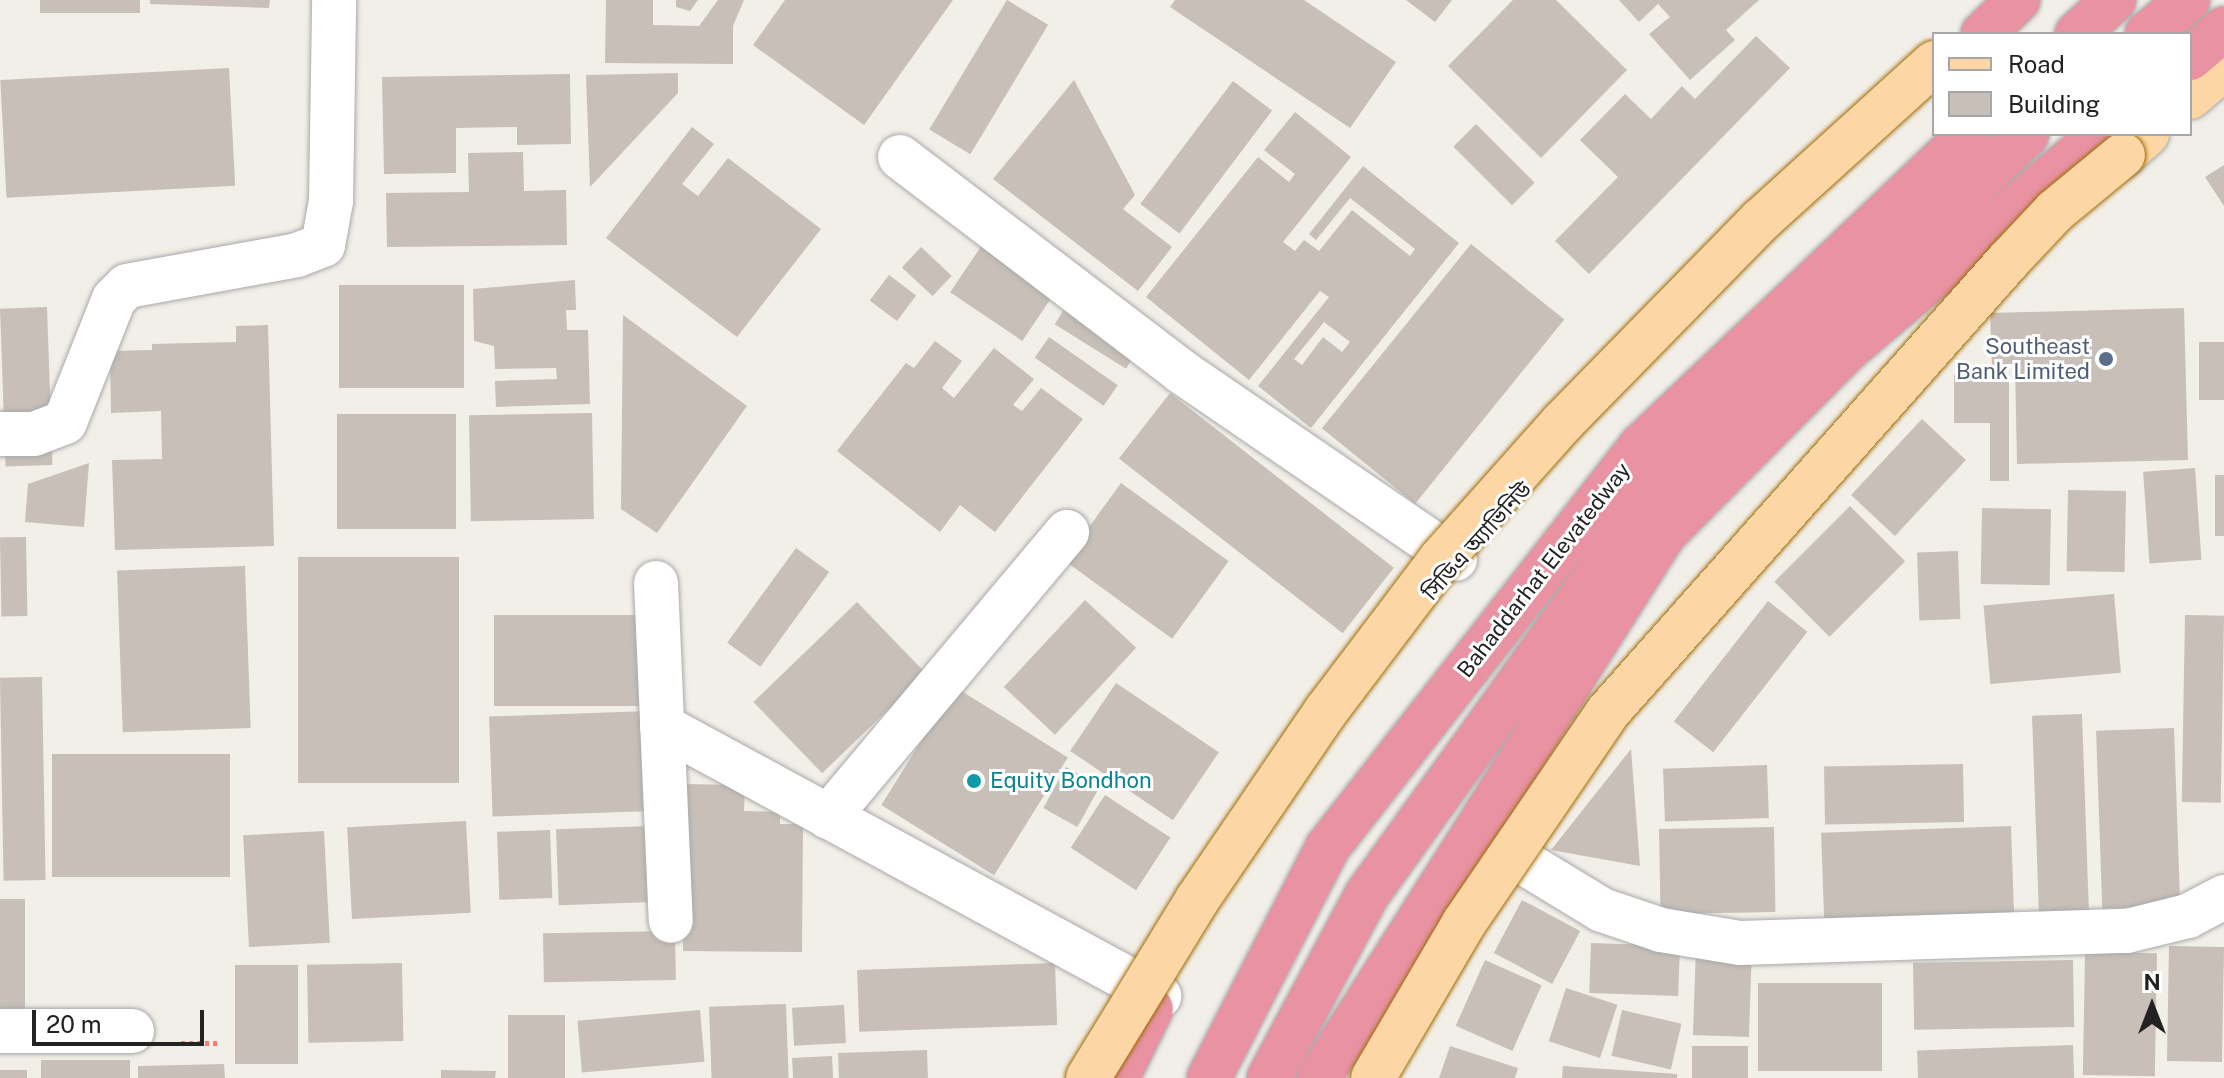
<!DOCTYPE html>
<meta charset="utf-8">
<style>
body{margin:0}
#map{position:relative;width:2224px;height:1078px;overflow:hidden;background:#f2efe9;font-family:"Public Sans","Noto Sans Bengali",sans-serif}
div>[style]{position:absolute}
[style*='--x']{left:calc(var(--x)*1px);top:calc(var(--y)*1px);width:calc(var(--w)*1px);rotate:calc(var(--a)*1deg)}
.building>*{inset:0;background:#c7bfb8;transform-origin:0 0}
.path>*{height:5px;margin-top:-2.5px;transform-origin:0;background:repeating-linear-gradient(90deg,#fa8072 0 4px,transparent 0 8px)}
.roads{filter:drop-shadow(0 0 2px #a9a9a9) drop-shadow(0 0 2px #a9a9a9)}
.minor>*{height:44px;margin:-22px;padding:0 22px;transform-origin:22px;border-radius:22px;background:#fff}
.major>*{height:44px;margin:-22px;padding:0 22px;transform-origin:22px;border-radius:22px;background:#fcd6a4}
.highway>*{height:44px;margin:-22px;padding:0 22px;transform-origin:22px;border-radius:22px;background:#e892a2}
.bridges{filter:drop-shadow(0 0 2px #a06b00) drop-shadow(0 0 2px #a06b00)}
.major-bridge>*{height:44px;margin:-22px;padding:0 22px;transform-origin:22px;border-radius:22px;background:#fcd6a4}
.dots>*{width:22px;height:22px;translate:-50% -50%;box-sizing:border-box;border:4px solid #fff;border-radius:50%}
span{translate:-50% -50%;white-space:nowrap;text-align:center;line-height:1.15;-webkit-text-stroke:6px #fff;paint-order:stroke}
.service-label{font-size:22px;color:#4e5e75}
.right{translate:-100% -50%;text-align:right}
.street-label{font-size:22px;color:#222}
.culture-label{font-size:22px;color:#0d838f}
.left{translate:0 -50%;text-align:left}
.legend{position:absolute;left:1932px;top:32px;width:260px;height:104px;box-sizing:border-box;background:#fff;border:2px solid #a7a7a7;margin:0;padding:10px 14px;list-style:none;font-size:24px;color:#222}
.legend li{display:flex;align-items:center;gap:16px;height:40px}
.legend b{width:40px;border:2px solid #a7a7a7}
.north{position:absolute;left:2112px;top:966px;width:80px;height:80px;-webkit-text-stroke:6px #fff;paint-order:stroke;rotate:0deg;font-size:22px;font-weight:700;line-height:32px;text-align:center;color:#222}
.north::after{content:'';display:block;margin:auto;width:28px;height:36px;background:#222;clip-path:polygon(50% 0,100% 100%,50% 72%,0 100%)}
.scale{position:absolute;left:32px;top:1010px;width:172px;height:36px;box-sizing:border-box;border:4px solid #222;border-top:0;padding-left:10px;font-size:24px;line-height:28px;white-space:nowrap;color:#222;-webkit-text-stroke:6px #fff;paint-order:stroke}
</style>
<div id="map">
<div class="building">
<i style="left:40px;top:0;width:100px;height:13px"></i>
<i style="clip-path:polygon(150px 0,270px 0,269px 8px,150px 4px)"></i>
<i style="clip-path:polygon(606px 0,653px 0,653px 25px,699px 26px,718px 0,744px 0,733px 26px,733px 64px,605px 63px)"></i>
<i style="clip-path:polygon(676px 0,698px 0,690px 11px,676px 7px)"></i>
<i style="clip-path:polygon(785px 0,953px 0,864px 125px,753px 45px)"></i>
<i style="left:1007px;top:0;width:48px;height:151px;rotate:31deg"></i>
<i style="clip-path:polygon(1175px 0,1304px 0,1396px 62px,1350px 128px,1170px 7px)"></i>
<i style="clip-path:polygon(1406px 0,1452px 0,1435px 22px)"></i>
<i style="clip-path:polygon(1513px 0,1556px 0,1627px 70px,1541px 158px,1448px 66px)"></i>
<i style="clip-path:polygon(1619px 0,1759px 0,1726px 30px,1735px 40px,1690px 80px,1649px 34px,1670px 17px,1658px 4px,1639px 22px)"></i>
<i style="clip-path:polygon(1756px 36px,1790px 68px,1589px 274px,1555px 241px,1618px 177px,1580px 140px,1625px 94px,1651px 119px,1682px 86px,1695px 99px)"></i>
<i style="left:229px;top:68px;width:118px;height:229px;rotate:87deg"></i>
<i style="clip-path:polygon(678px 73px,678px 93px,590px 187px,586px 75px)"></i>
<i style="clip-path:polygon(570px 74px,571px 144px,517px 145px,517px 127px,456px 128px,456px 173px,384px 174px,382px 77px)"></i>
<i style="clip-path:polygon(1074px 80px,1135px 195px,1123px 209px,1172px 247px,1138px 291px,993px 179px)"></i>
<i style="left:1233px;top:81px;width:49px;height:154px;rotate:37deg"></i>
<i style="clip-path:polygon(evenodd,1295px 112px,1351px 157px,1283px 242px,1295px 251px,1304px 240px,1319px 251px,1352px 210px,1410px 256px,1415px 249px,1350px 198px,1316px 240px,1309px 234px,1363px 166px,1459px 243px,1311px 428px,1258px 386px,1329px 297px,1320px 291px,1249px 380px,1146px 297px,1258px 157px,1289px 182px,1295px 174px,1264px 150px,1295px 112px,1324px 322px,1350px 342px,1342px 352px,1323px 337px,1302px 365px,1294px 359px,1324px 322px)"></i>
<i style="left:1476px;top:124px;width:83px;height:32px;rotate:45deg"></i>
<i style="clip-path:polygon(692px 127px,714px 144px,682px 184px,698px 196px,728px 158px,821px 229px,737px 337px,606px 238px)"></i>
<i style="clip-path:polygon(523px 152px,524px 191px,566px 190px,567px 245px,387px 247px,386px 193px,469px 192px,468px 153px)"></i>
<i style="clip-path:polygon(2224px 165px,2224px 206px,2205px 177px)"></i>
<i style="left:1471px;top:244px;width:120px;height:237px;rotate:39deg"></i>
<i style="left:982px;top:245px;width:87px;height:57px;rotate:34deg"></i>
<i style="left:921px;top:247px;width:42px;height:28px;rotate:43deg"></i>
<i style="left:889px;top:275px;width:34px;height:32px;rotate:37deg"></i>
<i style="clip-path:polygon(575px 280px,576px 310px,566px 310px,567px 330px,588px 330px,590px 404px,496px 407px,495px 381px,557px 379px,556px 368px,495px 369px,494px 346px,474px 341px,473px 289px)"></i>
<i style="left:339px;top:285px;width:125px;height:103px"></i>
<i style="left:1068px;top:303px;width:84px;height:25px;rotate:32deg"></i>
<i style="left:47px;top:307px;width:158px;height:47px;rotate:88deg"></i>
<i style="clip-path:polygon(2184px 308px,2188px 460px,2017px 464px,2015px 366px,1992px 367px,1990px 313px)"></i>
<i style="clip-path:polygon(623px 315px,747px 406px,657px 533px,621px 509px)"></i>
<i style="clip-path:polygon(268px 325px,274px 546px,115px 550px,112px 460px,162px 459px,161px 411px,111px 413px,110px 351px,152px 350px,152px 344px,236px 342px,236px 326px)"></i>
<i style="left:1049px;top:337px;width:84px;height:25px;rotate:35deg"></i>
<i style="clip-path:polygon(935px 341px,962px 361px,942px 388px,954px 398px,994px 348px,1034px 379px,1013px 405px,1022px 411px,1041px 388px,1083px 419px,995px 532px,960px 505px,940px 532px,837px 451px,906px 363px,914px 368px)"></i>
<i style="left:2224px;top:342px;width:58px;height:25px;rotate:90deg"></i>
<i style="clip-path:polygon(1954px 375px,2009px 375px,2009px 481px,1990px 481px,1990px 423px,1954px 423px)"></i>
<i style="left:1170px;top:393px;width:284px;height:83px;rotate:38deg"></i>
<i style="left:592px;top:413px;width:106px;height:123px;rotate:89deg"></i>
<i style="left:337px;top:414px;width:119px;height:115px"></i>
<i style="left:1922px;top:419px;width:60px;height:104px;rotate:43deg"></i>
<i style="clip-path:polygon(89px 463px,84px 527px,25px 522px,28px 484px)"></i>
<i style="left:2195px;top:468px;width:92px;height:52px;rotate:86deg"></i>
<i style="left:2215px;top:475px;width:9px;height:61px"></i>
<i style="left:1121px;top:483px;width:133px;height:96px;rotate:36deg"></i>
<i style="left:2068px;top:490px;width:58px;height:81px;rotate:1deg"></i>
<i style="left:1850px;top:506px;width:78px;height:107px;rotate:45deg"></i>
<i style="left:1982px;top:508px;width:69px;height:76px;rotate:1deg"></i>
<i style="left:26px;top:537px;width:79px;height:26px;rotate:89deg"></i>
<i style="left:796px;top:548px;width:41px;height:117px;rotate:36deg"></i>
<i style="left:1958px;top:551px;width:68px;height:41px;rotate:88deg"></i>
<i style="left:298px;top:557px;width:161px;height:226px"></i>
<i style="left:245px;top:566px;width:162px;height:128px;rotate:88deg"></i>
<i style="left:2114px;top:594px;width:79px;height:131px;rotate:85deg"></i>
<i style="left:1085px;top:600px;width:70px;height:119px;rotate:43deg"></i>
<i style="left:1768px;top:601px;width:50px;height:153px;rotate:38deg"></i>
<i style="left:857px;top:602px;width:99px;height:144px;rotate:46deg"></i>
<i style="left:645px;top:615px;width:91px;height:151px;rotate:90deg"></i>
<i style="left:2185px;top:615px;width:39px;height:187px;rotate:1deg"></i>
<i style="left:42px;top:677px;width:203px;height:42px;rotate:89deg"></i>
<i style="left:1116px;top:683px;width:124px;height:82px;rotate:34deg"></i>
<i style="left:955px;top:687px;width:133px;height:139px;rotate:32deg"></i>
<i style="left:648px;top:711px;width:100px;height:159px;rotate:88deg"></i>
<i style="left:2082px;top:714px;width:210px;height:50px;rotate:88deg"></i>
<i style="left:2174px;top:728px;width:178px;height:78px;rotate:88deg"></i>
<i style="clip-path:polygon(1631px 749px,1640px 866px,1551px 850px)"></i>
<i style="left:52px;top:754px;width:178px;height:123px"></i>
<i style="left:1963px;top:764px;width:58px;height:139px;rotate:89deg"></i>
<i style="left:1767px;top:765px;width:53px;height:104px;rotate:88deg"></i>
<i style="left:1066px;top:767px;width:39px;height:47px;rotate:29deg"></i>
<i style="clip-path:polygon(684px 784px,745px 785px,744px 811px,780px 812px,780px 824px,803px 824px,802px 952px,683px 951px)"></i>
<i style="left:1105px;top:795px;width:78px;height:63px;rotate:33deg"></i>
<i style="left:466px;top:821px;width:92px;height:119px;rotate:87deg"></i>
<i style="left:650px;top:826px;width:76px;height:94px;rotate:88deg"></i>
<i style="left:2011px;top:826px;width:103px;height:190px;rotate:88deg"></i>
<i style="left:1774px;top:827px;width:85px;height:115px;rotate:89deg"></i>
<i style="left:550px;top:830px;width:68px;height:53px;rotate:88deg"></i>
<i style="left:324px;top:831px;width:112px;height:81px;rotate:87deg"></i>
<i style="left:0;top:899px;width:25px;height:133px"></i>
<i style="left:1522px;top:900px;width:66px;height:60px;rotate:28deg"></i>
<i style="left:675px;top:931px;width:49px;height:132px;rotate:89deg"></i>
<i style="left:1591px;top:943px;width:89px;height:50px;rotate:2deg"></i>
<i style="left:2169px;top:946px;width:55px;height:115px;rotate:1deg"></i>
<i style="left:1696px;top:947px;width:56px;height:88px;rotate:2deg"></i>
<i style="left:2085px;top:952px;width:72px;height:123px;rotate:1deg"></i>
<i style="left:1485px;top:960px;width:62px;height:72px;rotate:24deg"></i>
<i style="left:2073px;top:960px;width:67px;height:160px;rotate:89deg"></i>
<i style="left:402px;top:963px;width:78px;height:95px;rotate:89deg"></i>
<i style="left:1055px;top:963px;width:62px;height:198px;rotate:88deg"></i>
<i style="left:235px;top:965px;width:63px;height:99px"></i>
<i style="left:1758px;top:983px;width:124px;height:88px"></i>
<i style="left:1566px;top:988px;width:54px;height:56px;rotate:18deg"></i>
<i style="left:786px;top:1004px;width:74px;height:77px;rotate:88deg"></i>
<i style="left:844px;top:1005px;width:38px;height:52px;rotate:87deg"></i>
<i style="left:700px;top:1010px;width:52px;height:123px;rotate:85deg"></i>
<i style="left:1622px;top:1010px;width:61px;height:47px;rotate:13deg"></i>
<i style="left:508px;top:1015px;width:57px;height:63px"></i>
<i style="left:2073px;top:1045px;width:33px;height:156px;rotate:88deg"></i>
<i style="clip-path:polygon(1450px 1046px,1518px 1068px,1515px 1078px,1439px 1078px)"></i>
<i style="left:1692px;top:1046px;width:56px;height:32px"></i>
<i style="left:927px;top:1050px;width:28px;height:89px;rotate:88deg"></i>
<i style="left:832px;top:1056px;width:22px;height:40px;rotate:87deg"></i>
<i style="left:41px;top:1060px;width:89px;height:18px"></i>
<i style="clip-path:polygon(224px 1064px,225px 1078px,138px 1078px,138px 1066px)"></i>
<i style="clip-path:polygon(1563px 1066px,1677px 1074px,1677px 1078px,1562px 1078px)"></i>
<i style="left:27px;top:1070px;width:8px;height:27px;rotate:90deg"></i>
<i style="clip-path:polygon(441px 1070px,496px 1071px,495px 1078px,441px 1078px)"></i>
</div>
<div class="path">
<i style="--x:181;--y:1043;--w:36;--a:0"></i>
</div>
<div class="roads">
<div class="minor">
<i style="--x:900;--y:157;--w:355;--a:37.3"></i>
<i style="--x:1182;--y:372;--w:331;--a:34.4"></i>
<i style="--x:0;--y:434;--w:34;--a:0"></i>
<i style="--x:34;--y:434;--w:33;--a:-21"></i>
<i style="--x:65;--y:422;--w:132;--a:-68.3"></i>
<i style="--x:114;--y:299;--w:18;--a:-45"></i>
<i style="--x:127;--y:286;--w:173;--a:-10.3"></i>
<i style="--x:297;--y:255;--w:28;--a:-21"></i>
<i style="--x:323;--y:245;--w:45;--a:-79.7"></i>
<i style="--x:331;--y:201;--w:201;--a:-89.1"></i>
<i style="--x:656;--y:583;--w:338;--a:87.5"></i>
<i style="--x:662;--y:726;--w:566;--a:28.51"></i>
<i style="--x:828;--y:817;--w:372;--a:-50"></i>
<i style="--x:1477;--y:834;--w:146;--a:31.3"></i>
<i style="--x:1602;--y:910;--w:62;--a:18.7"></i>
<i style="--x:1661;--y:930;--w:80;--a:9.3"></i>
<i style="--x:1740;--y:943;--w:387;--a:-1.8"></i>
<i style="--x:2127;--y:931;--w:63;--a:-13.8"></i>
<i style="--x:2188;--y:916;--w:41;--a:-27.8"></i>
<i style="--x:0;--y:1031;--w:132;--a:0"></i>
</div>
<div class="major">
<i style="--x:2190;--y:97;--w:45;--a:-40.5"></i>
<i style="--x:2123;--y:155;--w:32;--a:-41"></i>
</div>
<div class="highway">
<i style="--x:1983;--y:34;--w:49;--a:-44.2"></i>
<i style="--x:2077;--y:34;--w:50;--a:-42.6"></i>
<i style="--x:2147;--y:34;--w:53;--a:-39.7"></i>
<i style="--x:2190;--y:58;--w:45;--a:-40.5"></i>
<i style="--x:1117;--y:1078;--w:77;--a:-63.8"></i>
<i style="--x:1209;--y:1078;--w:259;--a:-62.8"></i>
<i style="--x:1327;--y:848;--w:510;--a:-52.01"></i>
<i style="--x:1641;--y:446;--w:453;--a:-43.5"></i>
<i style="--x:1269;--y:1078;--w:206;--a:-61.9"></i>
<i style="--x:1366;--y:896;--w:521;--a:-54.3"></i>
<i style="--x:1670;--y:473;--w:492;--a:-43.5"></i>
<i style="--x:1319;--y:1078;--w:644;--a:-57.62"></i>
<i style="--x:1664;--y:534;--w:262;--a:-45.2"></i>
<i style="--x:1849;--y:348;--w:331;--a:-40.3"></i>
</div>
</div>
<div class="bridges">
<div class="major-bridge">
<i style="--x:1088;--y:1078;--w:209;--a:-58.5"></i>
<i style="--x:1197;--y:900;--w:229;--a:-55.7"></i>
<i style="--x:1326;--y:711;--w:189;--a:-52.9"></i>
<i style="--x:1440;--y:560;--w:185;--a:-48.3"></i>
<i style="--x:1563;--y:422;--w:283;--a:-45.6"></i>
<i style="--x:1761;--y:220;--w:234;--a:-42.2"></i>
<i style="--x:1373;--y:1078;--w:180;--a:-59.6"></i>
<i style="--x:1464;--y:923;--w:254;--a:-55.7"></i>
<i style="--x:1607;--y:713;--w:604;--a:-48.42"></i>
<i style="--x:2008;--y:261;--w:69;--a:-46.8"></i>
<i style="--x:2055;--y:211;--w:88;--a:-39.5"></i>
</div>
</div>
<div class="dots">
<i style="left:2106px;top:359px;background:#5c6f8a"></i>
<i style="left:974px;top:781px;background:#0f9aa8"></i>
</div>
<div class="service-label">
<span class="right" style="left:2090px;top:359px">Southeast<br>Bank Limited</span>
</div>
<div class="street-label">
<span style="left:1477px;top:541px;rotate:-48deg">সিডিএ অ্যাভিনিউ</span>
<span style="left:1544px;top:570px;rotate:-52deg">Bahaddarhat Elevatedway</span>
</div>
<div class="culture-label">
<span class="left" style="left:990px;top:781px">Equity Bondhon</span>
</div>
<ul class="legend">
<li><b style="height:10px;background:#fcd6a4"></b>Road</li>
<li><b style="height:22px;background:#c7bfb8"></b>Building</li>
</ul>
<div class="north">N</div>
<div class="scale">20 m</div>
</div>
